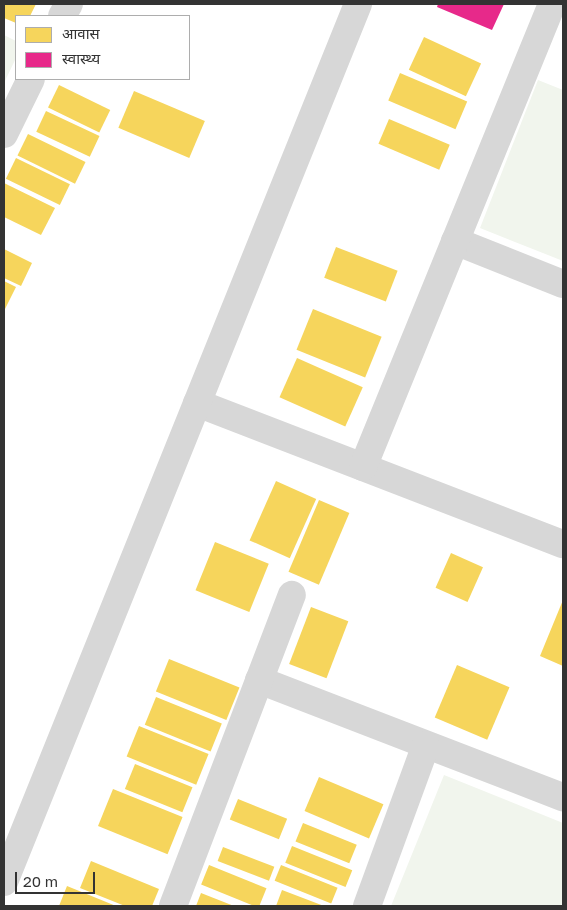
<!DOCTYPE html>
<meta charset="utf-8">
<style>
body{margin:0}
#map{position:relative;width:567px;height:910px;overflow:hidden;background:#fff;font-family:"Golos Text","Noto Sans Devanagari",sans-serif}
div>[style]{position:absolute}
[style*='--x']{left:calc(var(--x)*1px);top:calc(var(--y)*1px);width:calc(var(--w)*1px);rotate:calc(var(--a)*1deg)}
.green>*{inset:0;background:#f1f5ed}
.homes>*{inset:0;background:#f6d55c;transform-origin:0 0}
.health>*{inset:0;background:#e7298a}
.minor>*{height:28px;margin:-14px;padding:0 14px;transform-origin:14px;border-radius:14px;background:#d7d7d7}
span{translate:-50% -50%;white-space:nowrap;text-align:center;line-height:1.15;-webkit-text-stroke:5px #fff;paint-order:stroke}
.frame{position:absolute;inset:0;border:5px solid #333;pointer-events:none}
.legend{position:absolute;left:15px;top:15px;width:175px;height:65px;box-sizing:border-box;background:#fff;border:1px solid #adadad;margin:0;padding:6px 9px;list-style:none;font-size:15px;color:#333}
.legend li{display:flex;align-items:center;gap:10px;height:25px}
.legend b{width:25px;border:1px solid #adadad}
.scale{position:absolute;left:15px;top:872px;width:80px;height:22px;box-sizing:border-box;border:2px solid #333;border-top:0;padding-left:6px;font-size:15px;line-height:18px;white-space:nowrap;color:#333;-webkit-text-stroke:4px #fff;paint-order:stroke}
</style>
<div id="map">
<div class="green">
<i style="clip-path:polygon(4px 35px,16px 41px,16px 58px,4px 83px)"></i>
<i style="clip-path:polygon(538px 80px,563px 90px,563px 261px,480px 228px)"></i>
<i style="clip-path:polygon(444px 775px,563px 823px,563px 906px,391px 906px)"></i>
</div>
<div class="homes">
<i style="clip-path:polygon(4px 4px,36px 4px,30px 16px,16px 16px,16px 23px,4px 18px)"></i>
<i style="left:424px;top:37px;width:63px;height:36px;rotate:25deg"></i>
<i style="left:400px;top:73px;width:73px;height:30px;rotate:23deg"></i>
<i style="left:59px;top:85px;width:57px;height:25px;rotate:26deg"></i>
<i style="left:134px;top:91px;width:77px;height:40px;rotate:23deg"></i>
<i style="left:46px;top:111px;width:59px;height:23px;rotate:25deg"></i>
<i style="left:389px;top:119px;width:66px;height:27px;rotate:23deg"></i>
<i style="left:28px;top:134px;width:64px;height:24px;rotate:26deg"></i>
<i style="left:16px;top:158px;width:60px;height:23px;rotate:26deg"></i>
<i style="clip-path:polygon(4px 183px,55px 208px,41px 235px,4px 217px)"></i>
<i style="left:336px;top:247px;width:66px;height:33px;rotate:21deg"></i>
<i style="clip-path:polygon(4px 249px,32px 263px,21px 286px,4px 278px)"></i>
<i style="clip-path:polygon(4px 281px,16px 287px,4px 311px)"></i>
<i style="left:313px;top:309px;width:74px;height:44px;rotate:22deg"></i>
<i style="left:297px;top:358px;width:72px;height:43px;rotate:24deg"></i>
<i style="left:276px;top:481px;width:44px;height:65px;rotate:24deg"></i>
<i style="left:319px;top:500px;width:33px;height:78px;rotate:23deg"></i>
<i style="left:215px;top:542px;width:58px;height:52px;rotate:22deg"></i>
<i style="left:451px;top:553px;width:35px;height:38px;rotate:24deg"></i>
<i style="clip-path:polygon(563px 600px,563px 666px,540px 656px)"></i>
<i style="left:311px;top:607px;width:40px;height:61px;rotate:21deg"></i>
<i style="left:169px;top:659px;width:76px;height:35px;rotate:22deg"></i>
<i style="left:457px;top:665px;width:57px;height:57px;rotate:23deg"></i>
<i style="left:156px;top:697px;width:71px;height:30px;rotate:22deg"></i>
<i style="left:139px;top:726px;width:75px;height:33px;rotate:22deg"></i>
<i style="left:135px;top:764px;width:62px;height:27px;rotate:22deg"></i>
<i style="left:319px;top:777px;width:70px;height:37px;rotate:23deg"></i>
<i style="left:113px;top:789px;width:75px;height:40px;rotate:22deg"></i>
<i style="left:238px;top:799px;width:53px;height:22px;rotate:22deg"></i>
<i style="left:303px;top:823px;width:58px;height:20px;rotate:22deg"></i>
<i style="left:292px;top:846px;width:65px;height:18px;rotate:22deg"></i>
<i style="left:223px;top:847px;width:55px;height:15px;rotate:21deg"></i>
<i style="clip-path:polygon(91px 861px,159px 889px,152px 906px,125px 906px,80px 888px)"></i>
<i style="left:209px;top:865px;width:62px;height:21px;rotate:22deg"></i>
<i style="left:281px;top:865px;width:61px;height:17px;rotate:22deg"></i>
<i style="clip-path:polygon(67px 886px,116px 906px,59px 906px)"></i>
<i style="clip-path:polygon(282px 890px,324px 906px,276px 906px)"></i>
<i style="clip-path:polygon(201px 893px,234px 906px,196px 906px)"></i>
</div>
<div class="health">
<i style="clip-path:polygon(438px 4px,504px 4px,492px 30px,437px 7px)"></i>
</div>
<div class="minor">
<i style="--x:62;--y:16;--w:14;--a:-60"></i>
<i style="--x:4;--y:134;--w:61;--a:-63.9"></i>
<i style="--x:455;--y:241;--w:116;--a:21.7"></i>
<i style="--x:197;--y:403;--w:392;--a:21.1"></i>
<i style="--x:363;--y:467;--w:500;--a:-67.79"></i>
<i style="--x:259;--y:680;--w:326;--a:21.1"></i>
<i style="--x:4;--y:882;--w:947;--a:-68.04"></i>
<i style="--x:173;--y:906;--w:333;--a:-69.1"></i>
<i style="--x:367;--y:906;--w:171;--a:-69.9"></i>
</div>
<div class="frame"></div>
<ul class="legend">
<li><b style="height:14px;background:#f6d55c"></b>आवास</li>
<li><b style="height:14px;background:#e7298a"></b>स्वास्थ्य</li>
</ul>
<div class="scale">20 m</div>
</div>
